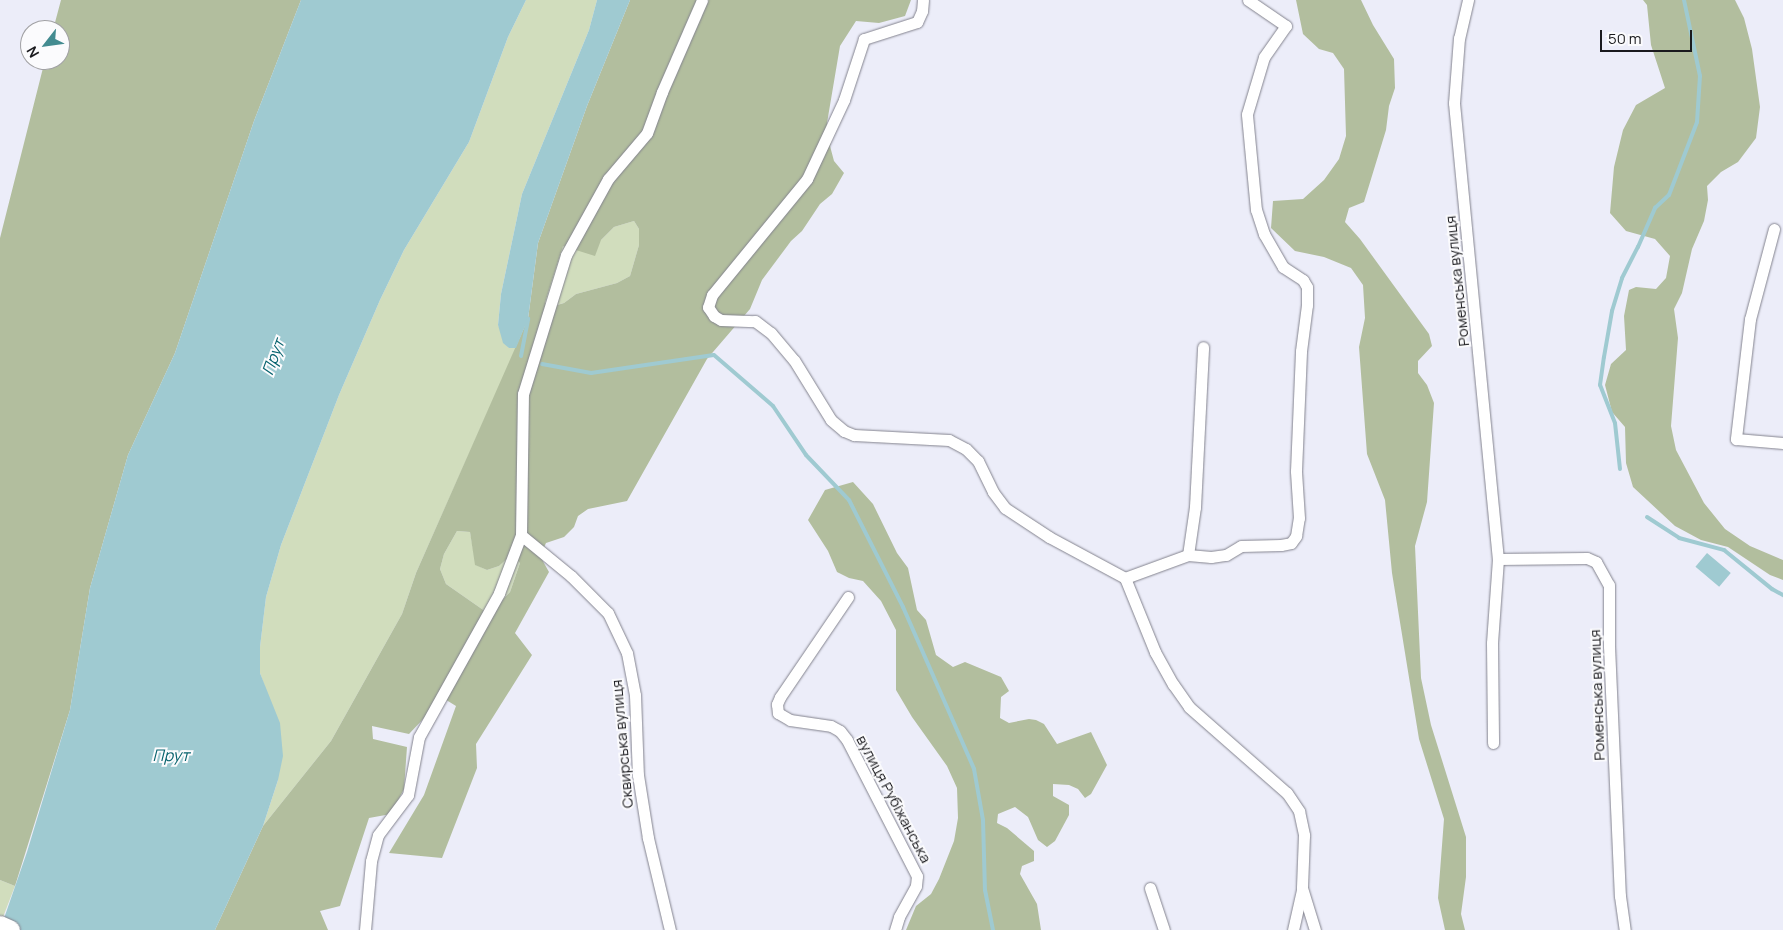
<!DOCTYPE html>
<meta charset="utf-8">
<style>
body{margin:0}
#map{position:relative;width:1783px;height:930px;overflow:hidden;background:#ecedf9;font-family:Manrope,sans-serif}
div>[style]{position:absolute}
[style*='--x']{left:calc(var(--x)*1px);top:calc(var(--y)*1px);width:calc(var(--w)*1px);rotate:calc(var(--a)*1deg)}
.green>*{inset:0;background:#d1ddbd}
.forest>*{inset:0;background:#b2be9e}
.water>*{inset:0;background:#9fcad1;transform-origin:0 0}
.stream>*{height:4px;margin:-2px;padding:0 2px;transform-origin:2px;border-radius:2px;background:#9fcad1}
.roads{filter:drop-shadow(0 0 1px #83838e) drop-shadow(0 0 1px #83838e)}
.street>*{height:11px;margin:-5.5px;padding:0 5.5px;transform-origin:5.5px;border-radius:5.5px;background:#fff}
.primary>*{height:18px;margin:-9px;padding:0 9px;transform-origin:9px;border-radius:9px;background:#fff}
span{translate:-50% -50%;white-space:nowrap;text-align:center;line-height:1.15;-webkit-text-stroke:4px #fbfbfd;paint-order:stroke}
.street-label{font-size:15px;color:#1a1a1e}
.water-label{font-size:16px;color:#06626d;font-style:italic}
.north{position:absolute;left:20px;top:20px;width:50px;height:50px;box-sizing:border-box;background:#fbfbfd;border:1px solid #a1a1a4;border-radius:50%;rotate:240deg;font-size:14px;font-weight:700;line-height:20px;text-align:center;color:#1a1a1e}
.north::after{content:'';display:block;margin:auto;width:18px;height:22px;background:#438b90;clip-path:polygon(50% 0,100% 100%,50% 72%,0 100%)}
.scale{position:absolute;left:1600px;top:30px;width:92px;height:22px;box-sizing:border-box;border:2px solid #1a1a1e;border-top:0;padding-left:6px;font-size:15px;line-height:18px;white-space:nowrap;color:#1a1a1e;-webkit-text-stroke:4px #fbfbfd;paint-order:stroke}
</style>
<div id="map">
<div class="green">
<i style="clip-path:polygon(526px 0,597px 0,589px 30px,522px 194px,501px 294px,498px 325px,509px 348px,516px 348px,416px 573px,402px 614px,331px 741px,263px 826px,278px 780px,265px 687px,260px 673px,260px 647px,266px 597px,281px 545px,339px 395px,380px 300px,404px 250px,469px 142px,508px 37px)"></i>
<i style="clip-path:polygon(634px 221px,639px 229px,639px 245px,630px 276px,617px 283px,576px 294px,564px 303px,553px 306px,545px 303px,563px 245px,601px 240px,614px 227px)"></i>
<i style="clip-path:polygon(457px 531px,470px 532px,476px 565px,487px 570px,499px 566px,511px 554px,520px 563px,510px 592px,489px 614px,446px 584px,440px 569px,444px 554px)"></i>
<i style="clip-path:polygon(0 880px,15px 886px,0 925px)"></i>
</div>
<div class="forest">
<i style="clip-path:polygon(61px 0,301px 0,254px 121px,175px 353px,128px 455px,90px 588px,70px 710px,15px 886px,0 880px,0 238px,45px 60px,60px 60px,60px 30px,53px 30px)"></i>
<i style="clip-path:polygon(evenodd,630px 0,911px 0,905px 16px,879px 23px,856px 21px,840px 46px,827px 123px,833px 135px,830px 146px,834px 161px,844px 173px,832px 194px,820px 204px,802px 231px,791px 241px,762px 280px,750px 309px,707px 359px,627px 501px,588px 509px,578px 516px,574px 527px,564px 537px,546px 543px,540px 556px,549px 572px,515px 633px,532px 655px,476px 744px,477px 768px,442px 858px,389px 853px,424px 795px,456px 706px,443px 698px,409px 734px,372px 726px,373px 739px,407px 747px,404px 789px,391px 814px,369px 818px,340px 906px,320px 911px,328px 930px,215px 930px,263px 826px,331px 741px,402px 614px,416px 573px,528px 319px,538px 243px,587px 106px,630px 0,634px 221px,639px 229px,639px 245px,630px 276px,617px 283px,576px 294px,564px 303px,554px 306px,545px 303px,563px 246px,595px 256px,601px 240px,614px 227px,634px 221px,630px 0,457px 531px,470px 532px,475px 565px,487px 570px,499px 566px,511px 555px,520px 563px,510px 592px,489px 614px,446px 584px,440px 569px,444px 554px,457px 531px)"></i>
<i style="clip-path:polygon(1296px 0,1361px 0,1373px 25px,1394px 59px,1395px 88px,1389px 106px,1386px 130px,1364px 202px,1349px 208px,1345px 222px,1360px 239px,1429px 334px,1432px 346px,1418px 361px,1418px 373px,1427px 385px,1434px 403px,1427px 502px,1415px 546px,1421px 678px,1431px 725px,1466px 837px,1466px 877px,1461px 914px,1465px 930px,1445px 930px,1438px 898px,1444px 819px,1419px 739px,1392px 573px,1385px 500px,1367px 454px,1359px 347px,1365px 318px,1363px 285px,1351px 268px,1324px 257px,1295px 251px,1271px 228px,1273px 201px,1303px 199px,1324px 180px,1339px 159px,1346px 136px,1344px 69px,1333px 53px,1319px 49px,1303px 34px)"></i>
<i style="clip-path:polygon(1643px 0,1735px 0,1744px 18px,1752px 49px,1760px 107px,1756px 138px,1738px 162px,1721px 172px,1707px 186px,1708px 200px,1704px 221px,1692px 249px,1682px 293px,1674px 309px,1678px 338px,1671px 426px,1676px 450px,1704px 503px,1725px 529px,1750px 546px,1783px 560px,1783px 580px,1770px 575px,1728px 547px,1701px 540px,1675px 526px,1633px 487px,1626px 463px,1625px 427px,1612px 412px,1605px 385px,1611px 364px,1626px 350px,1624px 316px,1629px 290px,1636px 287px,1656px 289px,1666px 278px,1670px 256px,1655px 239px,1626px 231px,1610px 213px,1614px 167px,1623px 130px,1636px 105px,1665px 88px,1651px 45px,1647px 5px)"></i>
<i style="clip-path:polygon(853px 482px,873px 504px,897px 553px,908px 568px,917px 610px,926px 620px,936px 655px,953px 667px,965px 662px,1001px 677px,1009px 691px,1001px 697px,1000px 718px,1009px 723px,1029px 719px,1036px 720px,1044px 724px,1057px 744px,1091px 732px,1107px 765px,1091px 794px,1085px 798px,1078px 789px,1069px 785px,1053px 784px,1053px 796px,1069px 805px,1069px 815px,1055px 841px,1047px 847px,1038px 840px,1028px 817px,1015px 807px,998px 814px,997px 823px,1007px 828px,1034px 851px,1034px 861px,1022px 866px,1020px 874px,1037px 904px,1041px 930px,906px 930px,916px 906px,931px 894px,939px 879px,954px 841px,958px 818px,957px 788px,947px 766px,912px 717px,896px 690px,896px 630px,881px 601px,863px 581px,849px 578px,837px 572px,828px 551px,808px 520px,825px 490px)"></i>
</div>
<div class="water">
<i style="clip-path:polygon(301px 0,526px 0,508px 37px,469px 142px,404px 250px,380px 300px,339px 395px,281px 545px,266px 597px,260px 647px,260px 673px,280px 723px,283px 756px,278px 780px,263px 826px,215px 930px,0 930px,27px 852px,70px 710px,90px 588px,128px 455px,175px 353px,254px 121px)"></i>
<i style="clip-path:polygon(597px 0,630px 0,587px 106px,538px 243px,528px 319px,516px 348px,509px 348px,503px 343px,498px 325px,501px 294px,522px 194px,589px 30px)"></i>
<i style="left:1707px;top:553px;width:31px;height:18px;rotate:40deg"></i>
</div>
<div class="stream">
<i style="--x:521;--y:356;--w:38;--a:-79"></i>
<i style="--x:542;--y:364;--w:50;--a:10.4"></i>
<i style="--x:591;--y:373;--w:124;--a:-8.3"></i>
<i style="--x:714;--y:355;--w:78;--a:40.8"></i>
<i style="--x:773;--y:406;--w:59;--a:56"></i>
<i style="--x:806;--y:455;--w:62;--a:46.3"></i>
<i style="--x:849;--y:500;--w:120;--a:63.2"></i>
<i style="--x:903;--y:607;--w:177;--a:66.3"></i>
<i style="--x:974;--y:769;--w:52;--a:80"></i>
<i style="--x:983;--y:820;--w:70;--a:88.4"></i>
<i style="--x:985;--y:890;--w:41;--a:78.7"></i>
<i style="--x:1620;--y:469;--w:46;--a:-96.2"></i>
<i style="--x:1615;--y:423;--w:41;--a:-111.5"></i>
<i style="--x:1600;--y:385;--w:28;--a:-82"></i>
<i style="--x:1604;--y:357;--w:47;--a:-80.1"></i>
<i style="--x:1612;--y:311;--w:34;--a:-73"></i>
<i style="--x:1622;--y:278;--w:35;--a:-63"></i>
<i style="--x:1638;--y:247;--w:43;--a:-66.4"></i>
<i style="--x:1655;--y:208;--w:19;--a:-43"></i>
<i style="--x:1669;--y:195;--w:78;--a:-69"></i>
<i style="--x:1697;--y:122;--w:46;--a:-86.3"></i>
<i style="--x:1700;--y:76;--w:78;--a:-101.9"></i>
<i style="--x:1647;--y:517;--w:38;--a:33"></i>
<i style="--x:1679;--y:538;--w:47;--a:14.9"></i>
<i style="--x:1724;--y:550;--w:62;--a:39.1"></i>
<i style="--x:1772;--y:589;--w:13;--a:29"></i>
</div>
<div class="roads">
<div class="street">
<i style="--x:923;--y:0;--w:11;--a:95"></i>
<i style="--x:922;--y:11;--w:12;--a:114"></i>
<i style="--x:917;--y:22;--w:56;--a:162.2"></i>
<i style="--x:864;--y:39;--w:64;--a:108.2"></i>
<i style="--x:844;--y:100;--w:87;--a:115.1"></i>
<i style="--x:807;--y:179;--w:150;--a:129.3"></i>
<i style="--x:712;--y:295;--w:13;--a:108"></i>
<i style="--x:708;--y:307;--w:11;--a:56"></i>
<i style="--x:714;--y:316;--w:8;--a:30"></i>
<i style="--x:721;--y:320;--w:34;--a:2"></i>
<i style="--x:755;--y:321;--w:20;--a:37"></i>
<i style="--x:771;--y:333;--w:35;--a:50"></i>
<i style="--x:794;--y:360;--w:70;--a:58.3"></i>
<i style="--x:831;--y:420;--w:17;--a:40"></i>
<i style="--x:844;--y:431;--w:11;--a:22"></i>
<i style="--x:854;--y:435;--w:95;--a:3"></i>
<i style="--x:949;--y:440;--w:19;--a:28"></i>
<i style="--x:966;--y:449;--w:17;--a:45"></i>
<i style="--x:978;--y:461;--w:34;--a:64"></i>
<i style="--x:993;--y:492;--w:20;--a:53"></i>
<i style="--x:1005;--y:508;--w:53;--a:33.4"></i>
<i style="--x:1049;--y:537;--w:86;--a:28.3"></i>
<i style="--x:1125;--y:578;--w:80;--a:67.9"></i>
<i style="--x:1155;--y:652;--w:37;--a:61"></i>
<i style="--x:1173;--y:684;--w:28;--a:55"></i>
<i style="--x:1189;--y:707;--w:130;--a:41.3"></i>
<i style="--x:1287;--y:793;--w:22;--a:56"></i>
<i style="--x:1299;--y:811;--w:25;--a:78"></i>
<i style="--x:1304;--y:835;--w:53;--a:92.2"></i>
<i style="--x:1302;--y:888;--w:44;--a:72.8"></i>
<i style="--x:1468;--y:0;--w:39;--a:103"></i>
<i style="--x:1459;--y:38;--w:65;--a:94.4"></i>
<i style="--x:1454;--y:103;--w:458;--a:84.5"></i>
<i style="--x:1498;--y:559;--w:84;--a:94.1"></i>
<i style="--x:1492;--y:643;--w:100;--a:89.4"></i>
<i style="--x:1774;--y:229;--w:93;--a:104.9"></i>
<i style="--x:1750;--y:319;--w:121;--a:96.7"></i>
<i style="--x:1736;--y:439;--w:47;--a:4.9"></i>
<i style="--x:521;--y:535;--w:65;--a:39.4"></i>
<i style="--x:571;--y:576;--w:52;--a:45"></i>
<i style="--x:608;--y:613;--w:44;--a:64.6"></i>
<i style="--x:627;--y:653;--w:43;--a:79.2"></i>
<i style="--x:635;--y:695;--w:80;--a:87.9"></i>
<i style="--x:638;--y:775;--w:64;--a:81"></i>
<i style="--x:648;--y:838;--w:95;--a:76.6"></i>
<i style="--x:1188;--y:555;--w:23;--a:5"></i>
<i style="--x:1211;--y:557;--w:15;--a:-8"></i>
<i style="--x:1226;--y:555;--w:17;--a:-31"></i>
<i style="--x:1241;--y:546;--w:40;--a:-1.4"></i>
<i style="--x:1281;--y:545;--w:10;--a:-11"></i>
<i style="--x:1291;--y:543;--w:9;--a:-54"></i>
<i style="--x:1296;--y:536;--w:18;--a:-81"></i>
<i style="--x:1299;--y:518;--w:47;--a:-93.7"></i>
<i style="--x:1296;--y:471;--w:120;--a:-87.6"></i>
<i style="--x:1301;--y:351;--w:46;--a:-82.6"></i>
<i style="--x:1307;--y:305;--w:18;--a:-90"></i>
<i style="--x:1307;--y:287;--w:8;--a:-120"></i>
<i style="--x:1303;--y:280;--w:24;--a:-147"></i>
<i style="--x:1283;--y:267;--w:38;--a:-120"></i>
<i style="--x:1264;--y:234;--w:25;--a:-108"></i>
<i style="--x:1256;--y:210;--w:96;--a:-95.4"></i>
<i style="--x:1247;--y:114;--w:59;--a:-73.4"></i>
<i style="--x:1264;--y:57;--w:38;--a:-55"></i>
<i style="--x:1286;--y:26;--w:46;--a:-145.6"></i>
<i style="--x:1498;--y:559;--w:89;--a:-0.6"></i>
<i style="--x:1587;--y:558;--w:10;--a:24"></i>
<i style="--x:1596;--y:562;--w:26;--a:61"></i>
<i style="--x:1609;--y:585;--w:61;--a:90"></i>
<i style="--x:1609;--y:646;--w:250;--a:87.5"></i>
<i style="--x:1620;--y:896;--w:34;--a:82"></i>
<i style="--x:1125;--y:578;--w:67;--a:-20.1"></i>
<i style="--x:1188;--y:555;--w:49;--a:-81.7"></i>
<i style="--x:1195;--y:507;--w:160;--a:-87.1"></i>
<i style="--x:848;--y:597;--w:121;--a:124.2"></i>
<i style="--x:780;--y:697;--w:8;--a:113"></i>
<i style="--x:777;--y:704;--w:9;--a:84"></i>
<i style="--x:778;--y:713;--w:14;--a:30"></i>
<i style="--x:790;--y:720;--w:41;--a:8.3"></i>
<i style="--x:831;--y:726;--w:10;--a:29"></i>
<i style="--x:840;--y:731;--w:11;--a:52"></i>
<i style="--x:847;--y:740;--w:153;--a:62.8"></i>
<i style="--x:917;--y:876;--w:10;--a:96"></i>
<i style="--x:916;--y:886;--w:35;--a:119"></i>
<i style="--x:899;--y:917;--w:14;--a:107"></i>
<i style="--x:1150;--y:888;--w:44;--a:71.6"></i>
<i style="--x:365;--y:930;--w:69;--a:-85"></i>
<i style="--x:371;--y:861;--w:27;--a:-75"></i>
<i style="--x:378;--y:835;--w:50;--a:-53.1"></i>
<i style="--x:408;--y:795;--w:59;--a:-79.3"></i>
<i style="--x:419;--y:737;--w:165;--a:-60.9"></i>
<i style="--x:499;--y:593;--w:62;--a:-69.2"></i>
<i style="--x:521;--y:535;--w:141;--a:-89.2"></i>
<i style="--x:523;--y:394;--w:145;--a:-72.8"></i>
<i style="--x:566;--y:255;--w:87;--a:-61.1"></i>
<i style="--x:608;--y:179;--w:60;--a:-49.7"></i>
<i style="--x:647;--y:133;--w:44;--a:-69.9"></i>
<i style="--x:662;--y:92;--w:100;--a:-66.5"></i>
<i style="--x:1293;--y:930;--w:41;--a:-77.3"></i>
</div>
<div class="primary">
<i style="--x:0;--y:925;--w:12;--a:24"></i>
</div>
</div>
<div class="street-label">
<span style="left:1457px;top:281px;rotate:-96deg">Роменська вулиця</span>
<span style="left:1597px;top:695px;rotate:-92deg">Роменська вулиця</span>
<span style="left:622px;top:744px;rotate:-95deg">Сквирська вулиця</span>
<span style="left:894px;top:799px;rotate:62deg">вулиця Рубіжанська</span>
</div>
<div class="water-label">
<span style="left:273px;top:357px;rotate:-70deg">Прут</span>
<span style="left:171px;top:755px">Прут</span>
</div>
<div class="north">N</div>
<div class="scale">50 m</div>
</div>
